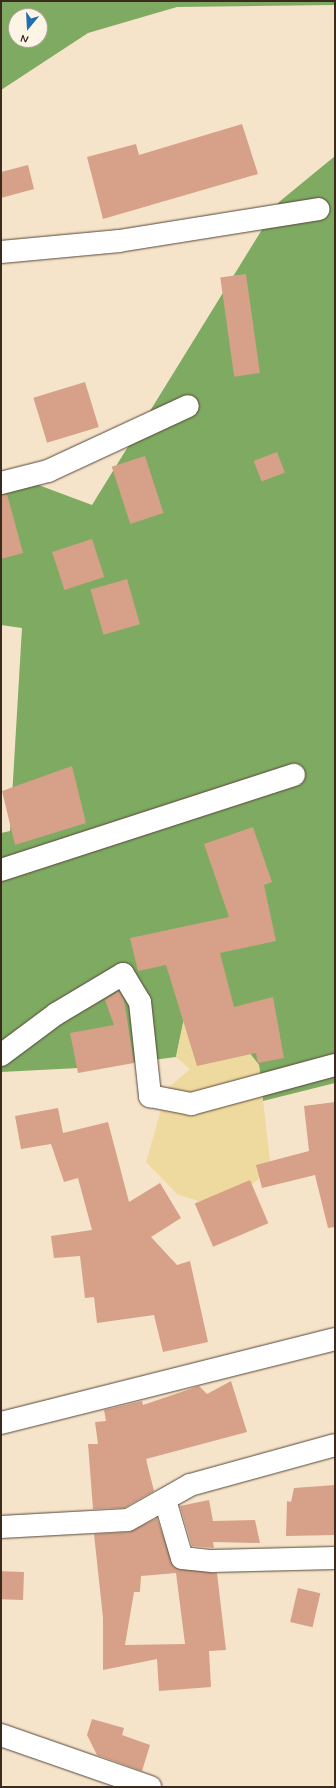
<!DOCTYPE html>
<style>
body{margin:0}
#map{position:relative;width:336px;height:1788px;overflow:hidden;background:#f6e4ca;font-family:Mynerve,sans-serif}
div>[style]{position:absolute}
[style*='--x']{left:calc(var(--x)*1px);top:calc(var(--y)*1px);width:calc(var(--w)*1px);rotate:calc(var(--a)*1deg)}
.forest>*{inset:0;background:#7eaa62}
.sand>*{inset:0;background:#eeda9e}
.building>*{inset:0;background:#d6a188;transform-origin:0 0}
.roads{filter:drop-shadow(0 0 1px #574638) drop-shadow(0 0 1px #574638)}
.minor>*{height:22px;margin:-11px;padding:0 11px;transform-origin:11px;border-radius:11px;background:#fff}
span{translate:-50% -50%;white-space:nowrap;text-align:center;line-height:1.15;-webkit-text-stroke:4px #fcf5e5;paint-order:stroke}
.frame{position:absolute;inset:0;border:2px solid #3b2a1e;pointer-events:none}
.north{position:absolute;left:8px;top:8px;width:40px;height:40px;box-sizing:border-box;background:#fcf5e5;border:1px solid #afa495;border-radius:50%;rotate:198deg;font-size:11px;font-weight:700;line-height:16px;text-align:center;color:#3b2a1e}
.north::after{content:'';display:block;margin:auto;width:14px;height:18px;background:#1f6fb2;clip-path:polygon(50% 0,100% 100%,50% 72%,0 100%)}
</style>
<div id="map">
<div class="forest">
<i style="clip-path:polygon(evenodd,1px 1px,335px 1px,335px 5px,177px 7px,88px 33px,1px 90px,1px 1px,16px 16px,40px 16px,40px 40px,16px 40px,16px 16px)"></i>
<i style="clip-path:polygon(335px 156px,335px 1083px,263px 1101px,259px 1065px,211px 1005px,187px 1004px,176px 1057px,98px 1067px,1px 1072px,1px 833px,10px 831px,22px 628px,1px 625px,1px 471px,92px 505px,279px 202px)"></i>
</div>
<div class="sand">
<i style="clip-path:polygon(187px 1004px,211px 1005px,259px 1065px,271px 1169px,222px 1209px,177px 1194px,146px 1162px,167px 1089px,190px 1069px,176px 1057px)"></i>
</div>
<div class="building">
<i style="clip-path:polygon(242px 124px,258px 174px,103px 219px,87px 157px,136px 144px,139px 155px)"></i>
<i style="clip-path:polygon(28px 165px,34px 189px,1px 198px,1px 172px)"></i>
<i style="left:246px;top:274px;width:100px;height:26px;rotate:82deg"></i>
<i style="left:85px;top:382px;width:47px;height:54px;rotate:73deg"></i>
<i style="left:277px;top:452px;width:22px;height:25px;rotate:69deg"></i>
<i style="left:145px;top:456px;width:60px;height:35px;rotate:72deg"></i>
<i style="clip-path:polygon(7px 494px,23px 553px,1px 559px,1px 495px)"></i>
<i style="left:92px;top:539px;width:40px;height:42px;rotate:72deg"></i>
<i style="left:127px;top:579px;width:47px;height:38px;rotate:74deg"></i>
<i style="clip-path:polygon(72px 766px,86px 823px,15px 845px,2px 791px)"></i>
<i style="clip-path:polygon(253px 827px,272px 882px,264px 885px,276px 941px,220px 953px,234px 1007px,273px 997px,284px 1058px,258px 1063px,256px 1053px,197px 1066px,166px 965px,138px 971px,130px 938px,229px 917px,204px 844px)"></i>
<i style="clip-path:polygon(119px 991px,124px 1000px,134px 1063px,78px 1073px,70px 1033px,114px 1025px,105px 1000px)"></i>
<i style="clip-path:polygon(335px 1102px,335px 1227px,328px 1228px,315px 1175px,262px 1188px,256px 1165px,309px 1151px,304px 1106px)"></i>
<i style="clip-path:polygon(58px 1108px,63px 1133px,108px 1122px,129px 1202px,160px 1183px,181px 1218px,151px 1237px,177px 1265px,190px 1261px,208px 1342px,163px 1352px,154px 1315px,97px 1323px,94px 1297px,85px 1298px,80px 1256px,54px 1258px,51px 1236px,92px 1230px,78px 1178px,64px 1182px,51px 1144px,21px 1149px,15px 1116px)"></i>
<i style="left:250px;top:1180px;width:47px;height:60px;rotate:67deg"></i>
<i style="clip-path:polygon(231px 1381px,247px 1432px,146px 1459px,154px 1491px,124px 1508px,93px 1509px,88px 1444px,98px 1444px,95px 1422px,106px 1421px,104px 1410px,142px 1401px,143px 1405px,199px 1386px,207px 1394px)"></i>
<i style="clip-path:polygon(335px 1485px,335px 1535px,286px 1536px,287px 1501px,291px 1502px,294px 1488px)"></i>
<i style="clip-path:polygon(209px 1500px,213px 1521px,255px 1520px,260px 1543px,213px 1542px,214px 1548px,192px 1546px,180px 1506px)"></i>
<i style="clip-path:polygon(evenodd,157px 1518px,174px 1567px,217px 1573px,226px 1650px,209px 1651px,211px 1687px,159px 1691px,157px 1659px,103px 1670px,103px 1618px,94px 1534px,129px 1532px,157px 1518px,176px 1573px,185px 1644px,125px 1645px,134px 1592px,140px 1592px,141px 1576px,176px 1573px)"></i>
<i style="left:24px;top:1572px;width:28px;height:23px;rotate:92deg"></i>
<i style="left:298px;top:1588px;width:23px;height:35px;rotate:13deg"></i>
<i style="clip-path:polygon(92px 1719px,124px 1728px,122px 1735px,150px 1745px,142px 1771px,97px 1755px,87px 1735px)"></i>
</div>
<div class="roads">
<div class="minor">
<i style="--x:1;--y:252;--w:119;--a:-5.3"></i>
<i style="--x:119;--y:241;--w:202;--a:-9.1"></i>
<i style="--x:1;--y:483;--w:49;--a:-14.3"></i>
<i style="--x:48;--y:471;--w:154;--a:-24.9"></i>
<i style="--x:1;--y:870;--w:308;--a:-18"></i>
<i style="--x:1;--y:1055;--w:69;--a:-36.7"></i>
<i style="--x:56;--y:1014;--w:78;--a:-30.8"></i>
<i style="--x:123;--y:974;--w:33;--a:59"></i>
<i style="--x:140;--y:1002;--w:95;--a:83.9"></i>
<i style="--x:150;--y:1096;--w:42;--a:11"></i>
<i style="--x:191;--y:1104;--w:149;--a:-15.2"></i>
<i style="--x:1;--y:1423;--w:344;--a:-14.1"></i>
<i style="--x:165;--y:1500;--w:60;--a:73.7"></i>
<i style="--x:182;--y:1558;--w:30;--a:6"></i>
<i style="--x:212;--y:1561;--w:123;--a:-1.4"></i>
<i style="--x:1;--y:1527;--w:127;--a:-3.2"></i>
<i style="--x:128;--y:1520;--w:71;--a:-29.4"></i>
<i style="--x:190;--y:1485;--w:150;--a:-15.4"></i>
<i style="--x:1;--y:1735;--w:158;--a:19.2"></i>
</div>
</div>
<div class="frame"></div>
<div class="north">N</div>
</div>
